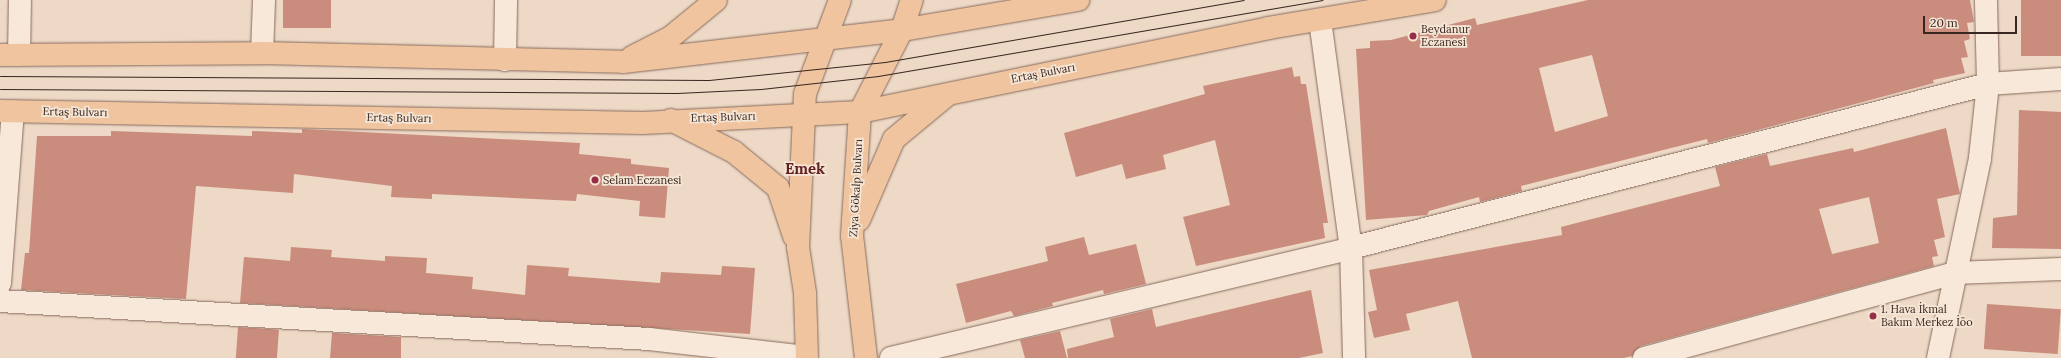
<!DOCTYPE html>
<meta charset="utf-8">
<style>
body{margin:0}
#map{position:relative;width:2061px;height:358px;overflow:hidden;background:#edd9c6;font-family:Lora,serif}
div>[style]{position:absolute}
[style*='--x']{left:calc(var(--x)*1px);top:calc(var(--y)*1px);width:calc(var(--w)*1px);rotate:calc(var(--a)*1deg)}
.building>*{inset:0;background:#ca8c7d;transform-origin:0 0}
.roads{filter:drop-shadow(0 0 1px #886a5c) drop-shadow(0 0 1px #886a5c)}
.minor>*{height:22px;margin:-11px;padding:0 11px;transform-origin:11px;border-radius:11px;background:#f8e8d9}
.major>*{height:22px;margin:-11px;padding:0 11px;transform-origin:11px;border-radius:11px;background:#efc49f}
.tram>*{height:1px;margin:-0.5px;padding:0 0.5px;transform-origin:0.5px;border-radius:0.5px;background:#392620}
.dots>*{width:11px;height:11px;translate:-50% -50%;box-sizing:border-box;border:2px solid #f5e5d5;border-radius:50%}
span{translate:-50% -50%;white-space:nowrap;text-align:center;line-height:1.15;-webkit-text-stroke:3.5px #f5e5d5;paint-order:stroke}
.poi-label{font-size:11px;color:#392620}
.left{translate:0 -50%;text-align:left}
.street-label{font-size:11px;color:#392620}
.district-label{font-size:15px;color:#642021;font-weight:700}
.scale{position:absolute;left:1923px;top:16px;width:94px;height:18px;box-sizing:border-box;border:2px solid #392620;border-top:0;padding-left:5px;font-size:12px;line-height:14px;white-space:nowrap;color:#392620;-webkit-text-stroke:3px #f5e5d5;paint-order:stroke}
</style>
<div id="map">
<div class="building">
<i style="left:283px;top:0;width:48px;height:28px"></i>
<i style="clip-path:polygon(evenodd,1588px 0,1970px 0,1974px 22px,1967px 23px,1970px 39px,1964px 41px,1968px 57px,1961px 58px,1965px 73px,1933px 80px,1934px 83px,1708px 143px,1707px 139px,1521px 186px,1522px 191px,1480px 202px,1479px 197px,1429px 211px,1427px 215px,1366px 220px,1356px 49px,1370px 48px,1370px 41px,1391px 40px,1475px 18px,1477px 25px,1588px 0,1592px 55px,1608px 116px,1555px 132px,1539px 68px,1592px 55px)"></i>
<i style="left:2021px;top:0;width:40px;height:56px"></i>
<i style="clip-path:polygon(1292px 67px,1294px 77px,1300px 76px,1301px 84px,1306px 84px,1328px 223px,1323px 223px,1325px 238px,1196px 266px,1183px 217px,1230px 205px,1215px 140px,1163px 155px,1166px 169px,1126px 179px,1122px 164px,1076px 177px,1064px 133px,1205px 94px,1203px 86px)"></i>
<i style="clip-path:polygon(2019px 110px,2061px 112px,2061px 249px,1992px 248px,1993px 218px,2017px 215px)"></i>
<i style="clip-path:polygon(evenodd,1946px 128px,1960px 194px,1937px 199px,1945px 237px,1934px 240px,1938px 256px,1932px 257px,1934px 266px,1641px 346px,1632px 356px,1624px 358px,1472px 358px,1458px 301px,1406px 314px,1410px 330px,1374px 338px,1368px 312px,1377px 310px,1369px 270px,1562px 235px,1561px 227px,1720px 186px,1715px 167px,1767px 154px,1770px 166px,1853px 148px,1854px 152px,1946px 128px,1869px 197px,1879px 243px,1832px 254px,1819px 209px,1869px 197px)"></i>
<i style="clip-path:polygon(302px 129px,580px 143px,579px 154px,631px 159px,631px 164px,669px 168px,665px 218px,639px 216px,640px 201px,577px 194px,576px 201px,432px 194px,432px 199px,391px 197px,392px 186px,294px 174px,293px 193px,196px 186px,186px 299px,21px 290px,25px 253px,29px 253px,37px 136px,111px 136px,111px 131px,252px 136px,252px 131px,302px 133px)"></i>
<i style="clip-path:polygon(1084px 237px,1089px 255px,1136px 244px,1146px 284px,1104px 294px,1103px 290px,1052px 303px,1053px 306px,1014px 316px,1011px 311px,966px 323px,956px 284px,1048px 261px,1045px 247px)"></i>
<i style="clip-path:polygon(291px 247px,332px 250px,331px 257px,385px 261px,385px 256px,427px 258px,426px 273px,473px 277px,472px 289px,525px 295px,527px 265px,569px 268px,568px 276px,660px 283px,661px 272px,721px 275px,722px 266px,755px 268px,750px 334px,240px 303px,244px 257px,290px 261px)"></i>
<i style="clip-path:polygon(1311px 290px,1323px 353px,1299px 358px,1068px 358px,1067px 349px,1114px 337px,1110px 319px,1152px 309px,1156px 327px)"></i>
<i style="left:1987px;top:304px;width:74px;height:45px;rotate:4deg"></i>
<i style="left:238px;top:327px;width:41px;height:31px;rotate:4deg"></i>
<i style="clip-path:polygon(1060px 331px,1067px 358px,1025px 358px,1020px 340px)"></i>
<i style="clip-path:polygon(332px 333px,401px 337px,401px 358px,330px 358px)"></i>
</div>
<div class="roads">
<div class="minor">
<i style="--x:1320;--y:20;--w:230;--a:82.3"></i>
<i style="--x:1351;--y:248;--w:110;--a:88.4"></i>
<i style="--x:262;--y:53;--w:53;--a:-87.8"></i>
<i style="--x:19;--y:55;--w:55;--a:-89"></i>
<i style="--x:505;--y:60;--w:60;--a:-89"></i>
<i style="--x:0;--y:283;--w:172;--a:-85.7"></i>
<i style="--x:0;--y:301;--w:650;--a:3.35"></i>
<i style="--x:649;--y:339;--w:158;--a:6.5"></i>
<i style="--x:891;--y:358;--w:473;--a:-13.4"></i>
<i style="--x:1351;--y:248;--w:658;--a:-14.44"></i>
<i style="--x:1988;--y:84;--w:73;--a:-3.9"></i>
<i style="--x:1644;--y:358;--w:321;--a:-15.3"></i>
<i style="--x:1954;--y:273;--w:107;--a:-2.1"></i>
<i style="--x:1938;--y:358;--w:204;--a:-78.1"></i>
<i style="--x:1980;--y:158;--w:74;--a:-83.8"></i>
<i style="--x:1988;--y:84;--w:84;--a:-91.4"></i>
</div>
<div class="major">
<i style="--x:0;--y:55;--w:262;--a:-0.4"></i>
<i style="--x:262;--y:53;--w:361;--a:1.4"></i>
<i style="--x:623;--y:62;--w:281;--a:-6.5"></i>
<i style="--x:902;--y:30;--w:179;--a:-9.7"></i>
<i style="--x:632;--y:57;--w:44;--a:-27.1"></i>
<i style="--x:671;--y:37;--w:58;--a:-39.4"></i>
<i style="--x:0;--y:111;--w:643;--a:1.07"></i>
<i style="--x:643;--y:123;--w:217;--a:-2.9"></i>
<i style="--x:860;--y:112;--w:417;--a:-11.6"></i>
<i style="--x:1268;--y:28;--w:169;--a:-9.5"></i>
<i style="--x:671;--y:120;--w:71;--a:26.9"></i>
<i style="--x:734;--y:152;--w:57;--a:39.3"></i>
<i style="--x:778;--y:188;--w:51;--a:71.6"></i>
<i style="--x:859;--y:220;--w:88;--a:-66.6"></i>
<i style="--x:894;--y:139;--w:67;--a:-39.6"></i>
<i style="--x:807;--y:358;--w:65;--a:-91.8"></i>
<i style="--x:805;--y:293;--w:47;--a:-98.7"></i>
<i style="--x:798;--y:247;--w:153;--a:-87.4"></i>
<i style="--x:805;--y:94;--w:100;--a:-69.6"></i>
<i style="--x:866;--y:358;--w:123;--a:-96.5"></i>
<i style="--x:852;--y:236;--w:124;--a:-86.3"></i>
<i style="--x:860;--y:112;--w:92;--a:-62.9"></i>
<i style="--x:902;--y:30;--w:32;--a:-72"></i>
</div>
</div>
<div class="tram">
<i style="--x:0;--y:76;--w:709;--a:0.32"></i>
<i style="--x:709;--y:80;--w:177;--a:-5.8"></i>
<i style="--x:885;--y:62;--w:364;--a:-9.8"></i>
<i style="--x:0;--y:89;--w:677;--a:0.34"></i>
<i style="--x:677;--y:93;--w:84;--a:-2.7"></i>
<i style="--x:761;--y:89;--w:118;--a:-6.3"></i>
<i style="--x:878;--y:76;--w:451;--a:-9.7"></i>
</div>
<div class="dots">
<i style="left:1413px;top:36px;background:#952e46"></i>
<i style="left:595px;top:180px;background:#952e46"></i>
<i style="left:1873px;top:316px;background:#952e46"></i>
</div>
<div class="poi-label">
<span class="left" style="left:1421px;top:36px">Beydanur<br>Eczanesi</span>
<span class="left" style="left:603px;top:180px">Selam Eczanesi</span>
<span class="left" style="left:1881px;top:316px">1. Hava İkmal<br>Bakım Merkez İöo</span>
</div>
<div class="street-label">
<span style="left:1043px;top:73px;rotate:-11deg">Ertaş Bulvarı</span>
<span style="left:75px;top:112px;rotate:1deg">Ertaş Bulvarı</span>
<span style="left:723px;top:117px;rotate:-2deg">Ertaş Bulvarı</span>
<span style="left:399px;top:118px;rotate:1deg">Ertaş Bulvarı</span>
<span style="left:856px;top:188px;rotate:-87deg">Ziya Gökalp Bulvarı</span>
</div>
<div class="district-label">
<span style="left:805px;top:169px">Emek</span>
</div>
<div class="scale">20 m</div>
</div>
